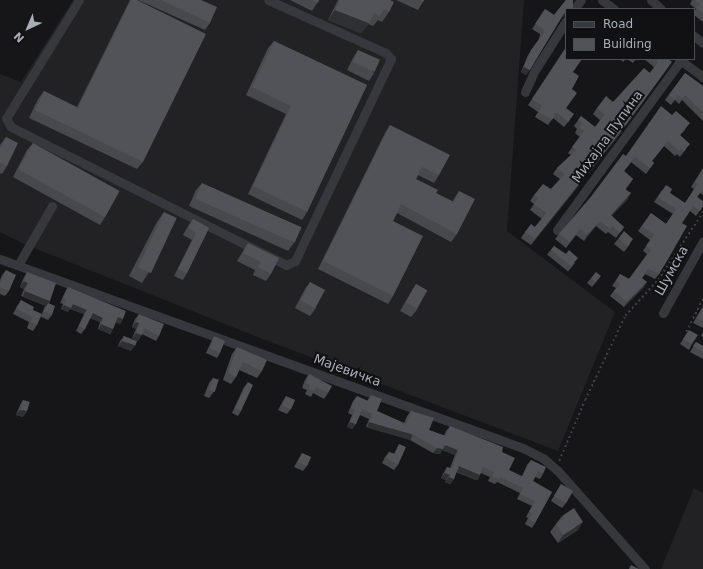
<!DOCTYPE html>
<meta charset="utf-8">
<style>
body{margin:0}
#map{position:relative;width:703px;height:569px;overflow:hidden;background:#161618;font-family:"DejaVu Sans",sans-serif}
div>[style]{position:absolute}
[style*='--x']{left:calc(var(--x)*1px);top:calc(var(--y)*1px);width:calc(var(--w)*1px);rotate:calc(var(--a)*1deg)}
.built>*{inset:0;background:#222225}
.path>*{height:1.5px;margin-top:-0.75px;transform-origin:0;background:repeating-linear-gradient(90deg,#3d3f44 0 2px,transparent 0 5px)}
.minor>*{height:9px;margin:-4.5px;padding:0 4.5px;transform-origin:4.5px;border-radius:4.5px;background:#37383d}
.wall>*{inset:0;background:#47494d;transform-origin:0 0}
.shaded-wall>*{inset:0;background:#2f3033;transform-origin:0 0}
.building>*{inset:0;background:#525359;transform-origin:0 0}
span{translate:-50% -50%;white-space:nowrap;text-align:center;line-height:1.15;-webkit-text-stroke:4px #111113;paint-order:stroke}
.street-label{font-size:13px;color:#a8adb8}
.legend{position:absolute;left:565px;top:8px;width:130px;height:52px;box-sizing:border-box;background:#111113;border:1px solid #4d4f55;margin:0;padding:5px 7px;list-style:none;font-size:12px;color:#a8adb8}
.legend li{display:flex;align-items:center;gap:8px;height:20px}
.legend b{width:20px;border:1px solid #4d4f55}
.north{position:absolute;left:8px;top:8px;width:40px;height:40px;-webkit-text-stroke:3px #111113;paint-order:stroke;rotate:224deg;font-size:11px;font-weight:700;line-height:16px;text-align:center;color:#a8adb8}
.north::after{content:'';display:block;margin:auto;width:14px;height:18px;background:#a8adb8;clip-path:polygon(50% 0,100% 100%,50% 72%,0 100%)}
</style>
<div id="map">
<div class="built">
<i style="clip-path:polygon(73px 0,524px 0,507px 231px,615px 312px,558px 451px,255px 336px,24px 244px,0 232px,0 74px,21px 82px)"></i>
<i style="clip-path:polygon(694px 488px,703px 493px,703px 569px,661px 569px)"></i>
</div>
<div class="path">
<i style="--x:686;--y:332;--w:37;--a:-63"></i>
<i style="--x:559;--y:461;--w:66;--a:-66.9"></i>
<i style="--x:585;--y:400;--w:93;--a:-64.5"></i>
<i style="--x:625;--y:316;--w:49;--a:-47.5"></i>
<i style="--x:658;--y:280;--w:82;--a:-56.5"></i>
</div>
<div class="minor">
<i style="--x:79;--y:0;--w:139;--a:121.7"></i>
<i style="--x:6;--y:118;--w:10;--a:61"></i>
<i style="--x:11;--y:127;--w:308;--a:26.6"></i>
<i style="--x:286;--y:265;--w:10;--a:-24"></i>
<i style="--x:295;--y:261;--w:224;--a:-64.6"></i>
<i style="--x:391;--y:59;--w:8;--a:-130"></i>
<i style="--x:386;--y:53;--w:129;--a:-155.8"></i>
<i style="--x:602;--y:0;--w:15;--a:37"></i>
<i style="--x:651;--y:0;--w:13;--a:42"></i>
<i style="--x:574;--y:9;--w:11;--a:-52"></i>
<i style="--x:694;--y:36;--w:11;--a:38"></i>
<i style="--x:679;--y:59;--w:30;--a:37"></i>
<i style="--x:525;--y:92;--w:24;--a:-66"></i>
<i style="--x:535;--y:70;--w:58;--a:-57.7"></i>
<i style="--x:557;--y:230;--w:210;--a:-53.9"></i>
<i style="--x:0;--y:259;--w:556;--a:19.87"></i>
<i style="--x:523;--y:448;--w:22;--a:27"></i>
<i style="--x:543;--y:458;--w:20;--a:41"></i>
<i style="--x:558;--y:471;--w:131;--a:48.4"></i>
<i style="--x:18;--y:265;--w:68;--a:-60"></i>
<i style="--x:663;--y:313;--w:82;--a:-60.9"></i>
</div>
<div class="wall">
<i style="clip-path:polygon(130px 0,137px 0,143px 162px,137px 169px,29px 118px,38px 99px,44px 91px,77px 107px,127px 6px)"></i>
<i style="clip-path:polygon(138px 0,201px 0,210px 23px,205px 30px)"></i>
<i style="clip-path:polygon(290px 0,319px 0,312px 11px)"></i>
<i style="clip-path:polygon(338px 0,390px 0,389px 12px,382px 22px,378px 20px,373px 26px,368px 24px,361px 33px,328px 20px)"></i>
<i style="clip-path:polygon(396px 0,424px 0,418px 10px)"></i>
<i style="clip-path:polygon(566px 0,573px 0,573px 9px,566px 9px,566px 15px,562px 17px,526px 75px,521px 72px,528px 55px,539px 39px,540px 34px,532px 29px,545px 9px,554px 15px)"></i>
<i style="clip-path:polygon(692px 0,703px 0,703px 22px,694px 15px,694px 11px,696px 9px,690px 4px)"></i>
<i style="clip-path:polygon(274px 41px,367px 85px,307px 212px,302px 220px,248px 194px,286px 114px,246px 95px,268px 48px)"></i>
<i style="clip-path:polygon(566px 47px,573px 72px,572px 89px,566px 108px,570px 120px,564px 127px,553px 118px,548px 125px,535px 117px,538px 112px,528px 105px)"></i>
<i style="clip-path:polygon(358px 50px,374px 73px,369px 81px,347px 70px,353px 58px)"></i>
<i style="clip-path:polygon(620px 59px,626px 59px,623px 62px)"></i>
<i style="clip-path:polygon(627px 59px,636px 59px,633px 63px)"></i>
<i style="clip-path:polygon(644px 59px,668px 59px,619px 135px,531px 245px,521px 238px,525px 232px,535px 227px,542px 219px,530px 210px,534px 204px,530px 201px,534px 195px,551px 189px,560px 179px,553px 174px,557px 168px,571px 155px,568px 153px,580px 137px,575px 133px,577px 129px,574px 126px,581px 116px,595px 127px,600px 120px,593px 114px,597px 108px,613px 102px,650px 73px,654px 67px)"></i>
<i style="clip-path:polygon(685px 73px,703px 86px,703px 121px,682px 100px,679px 104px,675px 100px,671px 105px,665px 100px)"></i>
<i style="clip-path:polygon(390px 125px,439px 175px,434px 183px,418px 175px,416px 179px,436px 193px,452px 202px,459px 191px,457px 234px,451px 242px,397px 213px,393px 221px,393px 296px,388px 304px,318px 269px,385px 133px)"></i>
<i style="clip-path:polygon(686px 129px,680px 135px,686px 149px,680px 157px,677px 154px,675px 156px,664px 146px,652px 161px,654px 163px,646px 174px,631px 162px,624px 171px,633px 179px,626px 189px,628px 199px,611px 216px,624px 227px,616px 238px,608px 232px,606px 234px,596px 226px,584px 241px,576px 235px,566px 248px,555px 239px,559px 234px,590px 198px,626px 156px)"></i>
<i style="clip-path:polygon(6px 137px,7px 166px,2px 174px,0 173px,0 145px)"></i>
<i style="clip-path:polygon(33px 143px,105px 217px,100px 225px,13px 177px,27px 150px)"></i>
<i style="clip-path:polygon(703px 168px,703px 195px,700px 193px,697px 197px,703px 206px,696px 216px,690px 211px,682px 223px,659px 274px,655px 279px,645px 274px,642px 278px,644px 287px,624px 307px,610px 296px,616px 288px,612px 286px,620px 274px,629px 279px,647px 254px,643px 251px,650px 240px,638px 231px,651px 213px,666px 224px,673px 214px,654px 202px,662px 190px,670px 193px,685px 203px,694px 189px,691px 187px)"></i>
<i style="clip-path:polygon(202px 183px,294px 243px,288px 251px,189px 206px,196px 190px)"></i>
<i style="clip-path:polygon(164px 212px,149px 272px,142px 283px,129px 276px,157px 222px)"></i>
<i style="clip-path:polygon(193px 219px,209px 228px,187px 273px,183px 280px,174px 276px,192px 240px,183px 235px,188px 226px)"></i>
<i style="clip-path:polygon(618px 239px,630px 244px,624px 252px,614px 244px)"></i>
<i style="clip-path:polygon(248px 243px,271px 274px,266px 281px,253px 275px,255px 270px,237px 261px,243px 251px)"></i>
<i style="left:554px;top:246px;width:27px;height:11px;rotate:39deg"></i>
<i style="clip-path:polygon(6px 270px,9px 291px,5px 296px,0 294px,0 280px,2px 275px)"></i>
<i style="clip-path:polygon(27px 272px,50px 301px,46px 306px,21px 296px,24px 289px,20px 287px,24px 277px)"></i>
<i style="clip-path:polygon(601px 276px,592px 287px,587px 283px,591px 278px)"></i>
<i style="clip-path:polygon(310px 282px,316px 308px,310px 316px,295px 308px,305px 289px)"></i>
<i style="clip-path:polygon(416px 284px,417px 310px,411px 317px,400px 311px,411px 292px)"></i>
<i style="clip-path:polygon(68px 287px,123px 319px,120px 324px,116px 322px,110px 334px,98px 329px,100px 322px,90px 318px,85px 329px,81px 334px,76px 331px,84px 314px,70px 309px,68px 312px,61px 309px,63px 304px,60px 303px,65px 292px)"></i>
<i style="clip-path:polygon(21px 300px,33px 310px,37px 325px,33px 331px,27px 328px,29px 322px,13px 314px,17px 306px)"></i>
<i style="clip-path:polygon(48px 303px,52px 315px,48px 320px,41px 317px,44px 308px)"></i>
<i style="clip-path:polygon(703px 306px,703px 328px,693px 323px)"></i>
<i style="clip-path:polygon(139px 314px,159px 336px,156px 341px,142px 334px,138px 341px,132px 338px,136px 329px,132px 327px,135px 319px)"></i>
<i style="clip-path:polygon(689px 330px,692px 344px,689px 350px,680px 344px)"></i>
<i style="clip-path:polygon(703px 332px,703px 337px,701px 336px)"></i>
<i style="clip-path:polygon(124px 336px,131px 351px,118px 346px,120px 341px)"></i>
<i style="clip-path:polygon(214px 336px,220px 353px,217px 358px,206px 353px,211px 342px)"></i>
<i style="clip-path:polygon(696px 342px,703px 346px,703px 359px,690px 352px)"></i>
<i style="clip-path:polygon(237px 347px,262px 371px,257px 378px,239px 370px,236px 377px,231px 384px,223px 380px,232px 354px)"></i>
<i style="clip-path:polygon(309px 374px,328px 393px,324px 399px,313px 393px,311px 397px,305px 394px,307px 390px,302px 388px,305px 380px)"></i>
<i style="clip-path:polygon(213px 378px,213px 393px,209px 398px,204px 396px,209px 383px)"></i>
<i style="clip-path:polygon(248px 382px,241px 411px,238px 416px,232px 413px,244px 387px)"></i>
<i style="clip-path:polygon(371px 395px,377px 411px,404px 423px,407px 416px,411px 411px,429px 430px,444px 436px,446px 431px,450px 426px,502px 452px,509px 470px,522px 476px,527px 465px,531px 460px,543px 474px,540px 479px,535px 477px,533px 481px,552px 492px,535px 523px,532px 528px,525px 524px,528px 518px,526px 517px,532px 506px,517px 499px,520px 493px,497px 482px,495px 484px,488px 481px,490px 477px,481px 473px,476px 480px,456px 472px,454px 479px,450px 484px,445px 482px,446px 480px,441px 478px,444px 472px,447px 467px,450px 468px,455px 455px,442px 450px,440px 454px,433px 453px,408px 439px,366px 427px,369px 419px,360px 415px,356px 424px,352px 429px,347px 427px,352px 415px,348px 413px,353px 401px,357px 396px,367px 401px)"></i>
<i style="clip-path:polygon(286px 396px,291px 409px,287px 414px,278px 410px,283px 401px)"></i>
<i style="clip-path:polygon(23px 400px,23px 417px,16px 415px,20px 405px)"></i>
<i style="clip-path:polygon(399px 444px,398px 465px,394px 470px,382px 463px,385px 457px,389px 452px,394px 454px)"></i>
<i style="clip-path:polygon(302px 453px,307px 466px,303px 471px,294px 467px,299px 458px)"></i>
<i style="clip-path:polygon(561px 484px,566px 503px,562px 508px,551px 501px)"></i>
<i style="clip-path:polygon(562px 516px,578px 530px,558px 543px,550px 532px)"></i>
</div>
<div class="shaded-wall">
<i style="clip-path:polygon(335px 10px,369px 23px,361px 33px,328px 20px)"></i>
<i style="clip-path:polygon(566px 12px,566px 15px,561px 18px,564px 13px)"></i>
<i style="clip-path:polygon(672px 62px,619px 135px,531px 245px,535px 239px)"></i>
<i style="clip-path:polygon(524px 67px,530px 70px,526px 75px,521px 72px)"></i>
<i style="clip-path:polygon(631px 193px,628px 199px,607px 221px,611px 215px)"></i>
<i style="clip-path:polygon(600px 221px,584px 241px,587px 235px)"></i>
<i style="clip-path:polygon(24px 281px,28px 283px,24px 289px,20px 287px)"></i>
<i style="clip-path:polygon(647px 282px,644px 287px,624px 307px,627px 302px)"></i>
<i style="left:25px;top:291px;width:27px;height:6px;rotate:22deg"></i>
<i style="clip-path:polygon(73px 304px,87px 310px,84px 314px,70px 309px,68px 312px,61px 309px,64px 305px)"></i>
<i style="clip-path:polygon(93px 313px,103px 318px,100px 322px,89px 318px)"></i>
<i style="clip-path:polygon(118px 317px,123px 319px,120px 324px,114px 322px)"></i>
<i style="clip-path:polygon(136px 322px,139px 323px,136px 329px,132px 327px)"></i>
<i style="left:101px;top:324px;width:13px;height:6px;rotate:23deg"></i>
<i style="clip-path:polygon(136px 333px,142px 335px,138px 341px,132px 338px)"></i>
<i style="clip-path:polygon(122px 341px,135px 346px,131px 351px,118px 346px)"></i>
<i style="clip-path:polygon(20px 410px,27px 412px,23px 417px,16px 415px)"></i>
<i style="clip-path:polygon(350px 422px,356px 424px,352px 429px,347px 427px)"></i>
<i style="left:369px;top:422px;width:45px;height:6px;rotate:16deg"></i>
<i style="clip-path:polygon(445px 445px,458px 450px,455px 455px,442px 450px,440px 454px,433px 453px,437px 448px)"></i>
<i style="left:459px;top:466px;width:23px;height:6px;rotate:23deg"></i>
<i style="clip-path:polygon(445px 473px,450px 475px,446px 480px,441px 478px)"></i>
<i style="clip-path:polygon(449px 477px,454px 479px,450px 484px,445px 482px)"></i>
<i style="clip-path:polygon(583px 522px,578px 530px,558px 543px,563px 535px)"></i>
</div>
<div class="building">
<i style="clip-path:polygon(131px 0,137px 0,206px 34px,143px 162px,35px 110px,44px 91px,78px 108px)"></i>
<i style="clip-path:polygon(161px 0,201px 0,217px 7px,210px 23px)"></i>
<i style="clip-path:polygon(312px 0,319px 0,318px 3px)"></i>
<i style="clip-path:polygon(340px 0,390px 0,394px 2px,389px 12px,384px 9px,380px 16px,374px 13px,369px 23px,335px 10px)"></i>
<i style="clip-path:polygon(419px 0,424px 0,423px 2px)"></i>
<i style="clip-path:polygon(566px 0,573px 0,573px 8px,572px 9px,566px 9px,566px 12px,564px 13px,530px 70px,524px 67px,531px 50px,543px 34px,544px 29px,535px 24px,545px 9px,554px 15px)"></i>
<i style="clip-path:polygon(695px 0,703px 0,703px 13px,696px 8px,700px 4px)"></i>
<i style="clip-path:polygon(274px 41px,367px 85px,307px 212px,253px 186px,291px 106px,252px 87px)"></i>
<i style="clip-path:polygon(566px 48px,566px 59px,582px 59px,573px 72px,579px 76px,572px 89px,577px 93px,566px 108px,574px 114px,568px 122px,556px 112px,552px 120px,539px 112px,542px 106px,532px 99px)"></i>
<i style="left:358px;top:50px;width:24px;height:13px;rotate:24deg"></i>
<i style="clip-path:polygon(655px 59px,668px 59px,672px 62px,623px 129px,535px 239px,525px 232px,531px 224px,535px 227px,546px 213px,534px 204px,538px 198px,534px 195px,543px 184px,551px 189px,565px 174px,557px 168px,576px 150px,572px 147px,584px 131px,579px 127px,582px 123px,578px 120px,581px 116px,595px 127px,605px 115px,597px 108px,606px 96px,613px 102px,644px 68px,650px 73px,658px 62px)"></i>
<i style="clip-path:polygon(685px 73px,703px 86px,703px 112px,685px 95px,682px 99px,678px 95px,675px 100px,669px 95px)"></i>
<i style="clip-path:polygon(661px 106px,672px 115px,676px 111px,690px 123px,680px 135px,690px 144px,684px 151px,681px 149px,679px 151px,668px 141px,652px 161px,654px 163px,650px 168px,635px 157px,624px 171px,633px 179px,625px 189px,631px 193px,611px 215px,624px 227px,620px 233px,612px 226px,610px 229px,600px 221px,587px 235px,580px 229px,570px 242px,559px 234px,590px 198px,623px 154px,626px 156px)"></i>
<i style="clip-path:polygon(390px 125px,450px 155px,439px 175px,422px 167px,416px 179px,438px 190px,436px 193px,454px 202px,459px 191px,475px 199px,457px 234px,401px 204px,393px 221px,423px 236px,393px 296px,323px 261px)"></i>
<i style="clip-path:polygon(6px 137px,18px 143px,7px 166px,0 163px,0 149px)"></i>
<i style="left:33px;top:143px;width:99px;height:30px;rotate:29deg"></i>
<i style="clip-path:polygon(703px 169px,703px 189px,697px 197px,703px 201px,703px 206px,700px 211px,693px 206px,682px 223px,687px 226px,667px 261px,659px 274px,648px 269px,642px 278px,647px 282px,627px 302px,614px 291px,620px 284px,616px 281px,620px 274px,629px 279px,651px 250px,646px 246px,654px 235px,642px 226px,651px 213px,666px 224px,676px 209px,658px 197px,666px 185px,672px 189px,670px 193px,685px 203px,698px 184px,695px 182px)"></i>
<i style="left:202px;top:183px;width:109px;height:17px;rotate:24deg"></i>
<i style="left:164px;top:212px;width:14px;height:61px;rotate:25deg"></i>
<i style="clip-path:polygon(193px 219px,209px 228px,187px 273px,178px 269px,196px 233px,188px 228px)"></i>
<i style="clip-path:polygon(624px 231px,633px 239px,628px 246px,618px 239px)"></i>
<i style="clip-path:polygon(248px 243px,279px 258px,271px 274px,258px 267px,261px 262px,243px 253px)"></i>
<i style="clip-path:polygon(554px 246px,566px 254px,569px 250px,578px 258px,571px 266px,551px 250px)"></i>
<i style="clip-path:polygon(6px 270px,16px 275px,9px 291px,0 287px,0 284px)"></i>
<i style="clip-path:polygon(27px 272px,56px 283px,50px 301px,25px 291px,28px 283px,24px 281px)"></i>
<i style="left:596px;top:272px;width:6px;height:8px;rotate:39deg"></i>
<i style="left:310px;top:282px;width:17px;height:21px;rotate:28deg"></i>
<i style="left:416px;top:284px;width:13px;height:21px;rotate:29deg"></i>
<i style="clip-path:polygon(68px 287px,126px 311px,123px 319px,118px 317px,113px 329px,101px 324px,103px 318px,93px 313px,85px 329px,79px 326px,87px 310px,73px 304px,71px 308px,64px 305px,66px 299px,63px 298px)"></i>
<i style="clip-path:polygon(21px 300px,34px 307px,33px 310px,42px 314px,37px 325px,30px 322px,33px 317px,17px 309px)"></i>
<i style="clip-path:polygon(48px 303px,55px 306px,52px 315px,44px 311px)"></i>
<i style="clip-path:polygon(703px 307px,703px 321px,697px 318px)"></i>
<i style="clip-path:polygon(139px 314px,164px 324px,159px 336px,145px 328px,142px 335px,136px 333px,139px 323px,136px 322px)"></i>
<i style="clip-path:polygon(689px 330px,698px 335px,692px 344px,683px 339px)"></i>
<i style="left:124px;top:336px;width:14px;height:5px;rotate:21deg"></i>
<i style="clip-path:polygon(214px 336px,225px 341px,220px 353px,210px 348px)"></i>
<i style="clip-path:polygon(696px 342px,703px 346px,703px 352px,693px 346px)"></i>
<i style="clip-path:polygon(237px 347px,267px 360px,262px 371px,243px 362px,236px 377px,228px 373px)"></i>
<i style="clip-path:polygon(309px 374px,332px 386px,328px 393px,316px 387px,314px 391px,309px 389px,310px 385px,305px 383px)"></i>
<i style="left:213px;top:378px;width:6px;height:13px;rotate:18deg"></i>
<i style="clip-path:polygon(248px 382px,253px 385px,241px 411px,235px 408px)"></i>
<i style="clip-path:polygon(371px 395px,382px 399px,377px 411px,406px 424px,411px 411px,434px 418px,429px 430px,446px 436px,450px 426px,503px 447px,502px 452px,515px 458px,509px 470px,522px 477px,531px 460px,546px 467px,543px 474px,538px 471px,533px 481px,552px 492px,535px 523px,529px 519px,532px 513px,529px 512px,535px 501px,520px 494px,523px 488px,500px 477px,499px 479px,492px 476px,494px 472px,483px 467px,480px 475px,459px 466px,454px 479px,449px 477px,450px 475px,445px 473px,447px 467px,452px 469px,458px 450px,445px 445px,443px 449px,437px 448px,412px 434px,369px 422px,372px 414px,362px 409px,356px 424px,350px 422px,355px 410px,351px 408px,357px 396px,368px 401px)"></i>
<i style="left:286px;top:396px;width:10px;height:10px;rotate:24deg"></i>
<i style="left:23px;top:400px;width:7px;height:10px;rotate:16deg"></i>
<i style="clip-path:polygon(399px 444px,406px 447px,398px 465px,386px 458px,389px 452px,395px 454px)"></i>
<i style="left:302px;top:453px;width:10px;height:10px;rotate:24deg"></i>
<i style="left:561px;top:484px;width:14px;height:14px;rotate:30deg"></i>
<i style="clip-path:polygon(574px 508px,583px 522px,563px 535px,556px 524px,564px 518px,562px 516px)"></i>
<i style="clip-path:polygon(631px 565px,639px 569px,629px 569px)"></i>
</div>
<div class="street-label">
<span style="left:608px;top:137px;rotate:-54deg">Михајла Пупина</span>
<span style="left:672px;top:271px;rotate:-61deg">Шумска</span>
<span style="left:347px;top:371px;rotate:20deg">Мајевичка</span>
</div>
<ul class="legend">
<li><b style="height:5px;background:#37383d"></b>Road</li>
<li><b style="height:11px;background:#525359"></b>Building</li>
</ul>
<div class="north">N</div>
</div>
